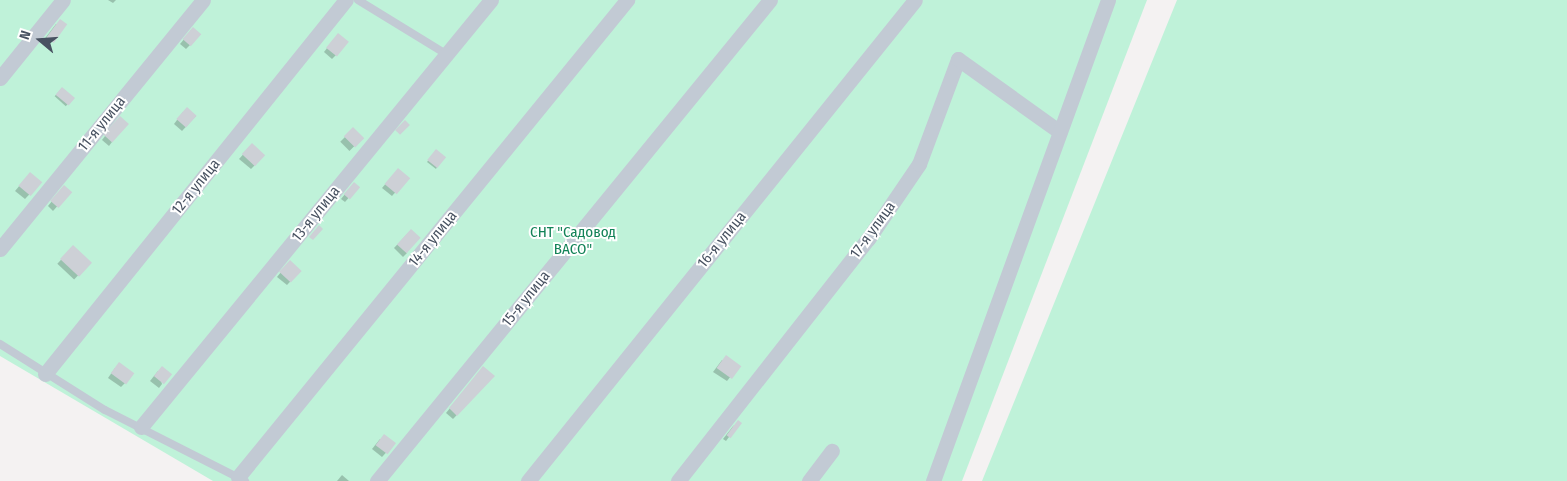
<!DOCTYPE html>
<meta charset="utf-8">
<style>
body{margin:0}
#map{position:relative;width:1567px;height:481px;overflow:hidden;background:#f4f2f2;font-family:"Fira Sans Condensed",sans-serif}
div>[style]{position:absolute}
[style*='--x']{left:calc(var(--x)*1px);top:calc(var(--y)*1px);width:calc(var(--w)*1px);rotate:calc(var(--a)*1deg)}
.green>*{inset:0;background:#bff2d9}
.shadow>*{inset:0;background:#0003;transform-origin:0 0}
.building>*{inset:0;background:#cdd0d6;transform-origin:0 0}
.service>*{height:8px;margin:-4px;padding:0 4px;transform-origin:4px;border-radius:4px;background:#c2cad4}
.minor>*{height:15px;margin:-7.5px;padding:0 7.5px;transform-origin:7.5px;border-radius:7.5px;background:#c2cad4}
span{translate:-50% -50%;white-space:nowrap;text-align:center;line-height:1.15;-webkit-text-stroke:4px #fff;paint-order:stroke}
.street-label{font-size:15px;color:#485261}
.park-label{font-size:15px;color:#128257}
.north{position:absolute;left:15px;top:15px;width:50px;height:50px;-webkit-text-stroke:4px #fff;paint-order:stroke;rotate:288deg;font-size:14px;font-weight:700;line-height:20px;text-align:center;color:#485261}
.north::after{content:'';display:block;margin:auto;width:18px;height:22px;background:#485261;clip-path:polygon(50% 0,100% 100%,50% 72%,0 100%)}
</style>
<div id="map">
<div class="green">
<i style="clip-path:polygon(0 0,1147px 0,962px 481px,213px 481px,0 356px)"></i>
<i style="clip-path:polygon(1177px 0,1567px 0,1567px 481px,982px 481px)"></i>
</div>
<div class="shadow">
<i style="clip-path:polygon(108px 0,116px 0,113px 3px)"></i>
<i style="clip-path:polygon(56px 24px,65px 24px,47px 45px,43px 41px)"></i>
<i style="clip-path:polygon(190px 32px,190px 45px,186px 49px,180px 44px)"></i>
<i style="clip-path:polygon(334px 39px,336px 55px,332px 59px,324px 52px)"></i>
<i style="left:62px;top:88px;width:15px;height:11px;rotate:42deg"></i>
<i style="clip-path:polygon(183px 112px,196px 116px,182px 131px,174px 124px)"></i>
<i style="clip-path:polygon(116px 122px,112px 142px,109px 146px,102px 140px)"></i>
<i style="left:353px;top:129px;width:13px;height:18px;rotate:45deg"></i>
<i style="clip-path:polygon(248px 149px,255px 165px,251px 169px,239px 159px)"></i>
<i style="clip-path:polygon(435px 152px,437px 167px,436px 169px,427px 162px)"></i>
<i style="clip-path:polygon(394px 174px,408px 178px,392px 196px,382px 188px)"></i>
<i style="clip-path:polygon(26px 178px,40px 183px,25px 199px,15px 191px)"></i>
<i style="clip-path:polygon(358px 187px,345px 202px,341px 199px,350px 188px)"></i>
<i style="clip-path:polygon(61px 190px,70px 192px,53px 211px,48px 206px)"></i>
<i style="clip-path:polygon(411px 230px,407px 253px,403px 257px,394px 248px)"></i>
<i style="left:73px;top:247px;width:23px;height:23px;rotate:43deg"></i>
<i style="clip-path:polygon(286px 266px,300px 271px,287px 285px,277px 277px)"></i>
<i style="clip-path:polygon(722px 360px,739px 366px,727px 381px,713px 372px)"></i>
<i style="clip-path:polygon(115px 368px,125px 383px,121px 387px,108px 378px)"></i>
<i style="clip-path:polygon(158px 371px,162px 384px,159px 388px,150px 381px)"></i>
<i style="clip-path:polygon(480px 371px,494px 376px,453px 419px,446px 413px)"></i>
<i style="clip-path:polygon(734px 425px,729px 437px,726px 441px,723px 439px)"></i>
<i style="clip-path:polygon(380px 439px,394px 444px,382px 457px,372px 449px)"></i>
<i style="clip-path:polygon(342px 475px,349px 481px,337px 481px)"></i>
</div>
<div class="building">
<i style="left:60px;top:19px;width:9px;height:23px;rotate:36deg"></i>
<i style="left:193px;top:27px;width:11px;height:16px;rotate:41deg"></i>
<i style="left:338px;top:33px;width:14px;height:19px;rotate:39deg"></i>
<i style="left:62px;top:87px;width:17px;height:10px;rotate:40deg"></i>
<i style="left:187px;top:107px;width:13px;height:16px;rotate:42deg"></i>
<i style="left:120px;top:116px;width:12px;height:25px;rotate:42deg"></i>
<i style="left:405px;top:120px;width:7px;height:14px;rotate:45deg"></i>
<i style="left:353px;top:127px;width:16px;height:13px;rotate:45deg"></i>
<i style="left:252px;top:143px;width:18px;height:15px;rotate:43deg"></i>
<i style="left:436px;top:149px;width:13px;height:14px;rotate:39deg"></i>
<i style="left:398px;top:168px;width:16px;height:21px;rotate:40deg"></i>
<i style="left:30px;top:172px;width:16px;height:18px;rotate:40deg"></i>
<i style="left:354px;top:182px;width:8px;height:16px;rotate:40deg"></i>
<i style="left:64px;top:185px;width:11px;height:21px;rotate:41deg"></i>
<i style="clip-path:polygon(319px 225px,323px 229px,313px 240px,309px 237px)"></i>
<i style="left:411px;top:229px;width:13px;height:21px;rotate:42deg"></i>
<i style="left:73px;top:245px;width:26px;height:19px;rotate:43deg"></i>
<i style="left:290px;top:260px;width:16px;height:16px;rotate:43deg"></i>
<i style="left:726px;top:355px;width:19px;height:16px;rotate:36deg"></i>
<i style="left:119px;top:362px;width:19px;height:14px;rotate:36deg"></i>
<i style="left:162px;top:366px;width:13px;height:13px;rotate:39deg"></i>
<i style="clip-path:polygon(483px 366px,495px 376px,457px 416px,449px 408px)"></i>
<i style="left:738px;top:420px;width:5px;height:19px;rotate:37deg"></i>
<i style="left:384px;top:434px;width:15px;height:14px;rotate:37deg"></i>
</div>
<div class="service">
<i style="--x:358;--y:0;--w:103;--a:31.5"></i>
<i style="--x:0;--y:344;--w:124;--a:32.2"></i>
<i style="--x:105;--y:410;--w:157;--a:26.9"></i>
</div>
<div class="minor">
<i style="--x:0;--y:78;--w:100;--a:-51.1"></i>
<i style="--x:0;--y:249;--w:321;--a:-50.8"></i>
<i style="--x:45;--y:374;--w:480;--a:-51.2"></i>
<i style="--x:141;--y:427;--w:552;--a:-50.66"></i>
<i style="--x:238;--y:477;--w:616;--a:-50.8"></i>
<i style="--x:377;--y:481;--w:621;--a:-50.75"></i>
<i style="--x:528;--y:481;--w:617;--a:-51.18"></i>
<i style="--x:678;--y:481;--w:308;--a:-51.9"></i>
<i style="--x:868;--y:239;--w:91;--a:-55.8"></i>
<i style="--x:919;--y:164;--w:112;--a:-69.6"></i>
<i style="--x:958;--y:59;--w:125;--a:35.6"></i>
<i style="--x:809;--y:481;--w:38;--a:-53"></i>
<i style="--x:933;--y:481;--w:512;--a:-70.01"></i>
</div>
<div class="street-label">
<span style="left:102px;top:124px;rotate:-51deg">11-я улица</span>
<span style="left:196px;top:187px;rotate:-51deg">12-я улица</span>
<span style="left:316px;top:214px;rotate:-51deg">13-я улица</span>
<span style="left:873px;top:230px;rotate:-54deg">17-я улица</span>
<span style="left:433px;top:239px;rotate:-51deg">14-я улица</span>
<span style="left:722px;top:240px;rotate:-51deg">16-я улица</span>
<span style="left:526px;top:299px;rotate:-51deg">15-я улица</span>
</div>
<div class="park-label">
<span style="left:573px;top:241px">СНТ "Садовод<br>ВАСО"</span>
</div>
<div class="north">N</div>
</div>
